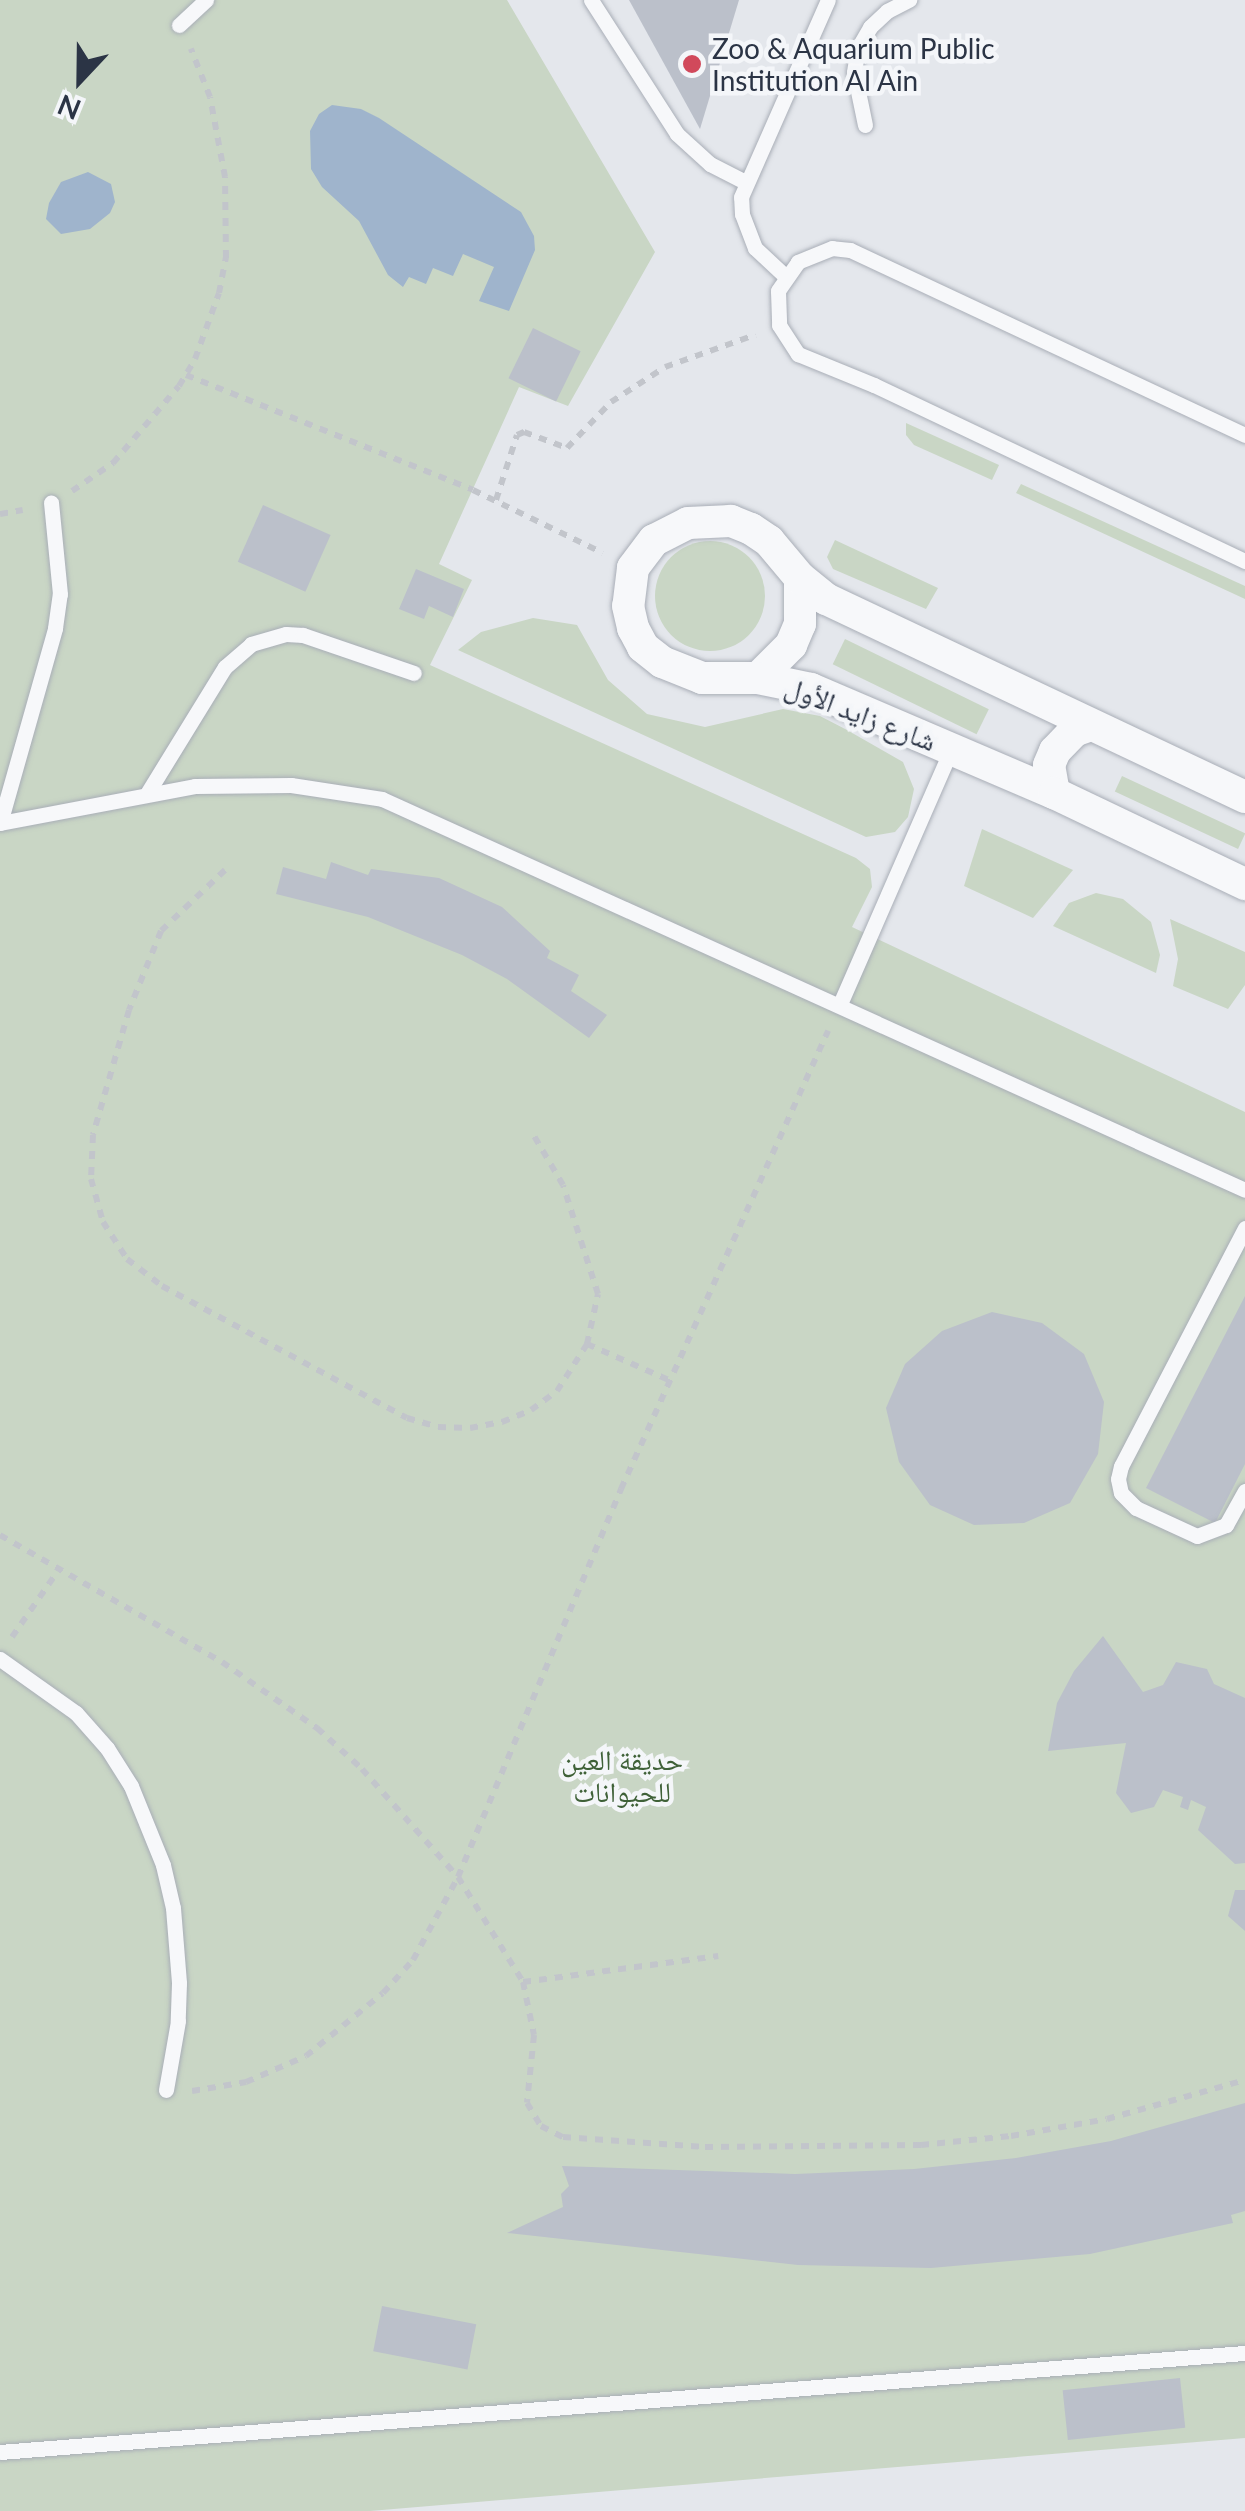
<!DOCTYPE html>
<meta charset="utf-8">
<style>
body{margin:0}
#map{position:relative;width:1245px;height:2511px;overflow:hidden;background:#e4e7ec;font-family:Lato,"Noto Naskh Arabic",sans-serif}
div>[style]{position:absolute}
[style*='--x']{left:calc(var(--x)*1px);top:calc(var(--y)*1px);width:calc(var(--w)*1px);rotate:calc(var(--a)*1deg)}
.green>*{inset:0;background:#c9d6c5;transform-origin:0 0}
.round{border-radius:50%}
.water>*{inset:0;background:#9fb4cc}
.building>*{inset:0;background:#bbc0ca;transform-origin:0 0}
.path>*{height:6px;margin-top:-3px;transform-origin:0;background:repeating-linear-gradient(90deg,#c2c5cb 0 8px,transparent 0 16px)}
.roads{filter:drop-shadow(0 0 2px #a9aeb7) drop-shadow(0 0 2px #a9aeb7)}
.service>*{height:15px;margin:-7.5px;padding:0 7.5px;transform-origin:7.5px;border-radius:7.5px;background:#f7f8fa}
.minor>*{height:32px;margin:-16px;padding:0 16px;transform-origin:16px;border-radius:16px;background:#f7f8fa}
.dots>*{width:28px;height:28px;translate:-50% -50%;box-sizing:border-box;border:5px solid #f4f6f9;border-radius:50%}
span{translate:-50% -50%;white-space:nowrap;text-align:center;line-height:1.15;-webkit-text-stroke:9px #f4f6f9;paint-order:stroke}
.poi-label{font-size:28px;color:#2b3445}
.left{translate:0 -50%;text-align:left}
.street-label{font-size:28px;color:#2b3445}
.park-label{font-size:28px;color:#3f6138}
.north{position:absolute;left:30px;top:30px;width:100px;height:100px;-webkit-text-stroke:8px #f4f6f9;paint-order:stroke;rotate:202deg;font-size:28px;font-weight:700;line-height:40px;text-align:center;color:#2b3445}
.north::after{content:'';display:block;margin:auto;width:35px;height:45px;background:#2b3445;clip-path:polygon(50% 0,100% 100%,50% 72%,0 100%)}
</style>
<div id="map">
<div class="green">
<i style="clip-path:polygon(0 0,507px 0,655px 252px,568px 406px,519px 387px,439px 564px,472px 580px,430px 665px,856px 858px,870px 869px,872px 887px,852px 927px,1245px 1112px,1245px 2438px,370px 2511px,0 2511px)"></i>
<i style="clip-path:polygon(906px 423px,999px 465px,992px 480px,914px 445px,906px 435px)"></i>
<i style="clip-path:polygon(1021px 484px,1245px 586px,1245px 599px,1016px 493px)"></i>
<i style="clip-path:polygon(835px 540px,938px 588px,926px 609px,833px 569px,827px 557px)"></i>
<i class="round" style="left:655px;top:541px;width:110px;height:110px"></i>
<i style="clip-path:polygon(533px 618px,577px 625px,608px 680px,647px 714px,705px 727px,783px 709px,820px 716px,847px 730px,903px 762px,914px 789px,908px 817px,895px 832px,866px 837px,458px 650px,481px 632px)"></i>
<i style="left:845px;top:639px;width:160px;height:28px;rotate:26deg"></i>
<i style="left:1122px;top:776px;width:136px;height:17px;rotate:25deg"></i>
<i style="clip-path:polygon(982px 829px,1073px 870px,1033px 918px,964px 886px)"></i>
<i style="clip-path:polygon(1096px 893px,1123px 899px,1151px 922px,1160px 955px,1156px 973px,1053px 926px,1069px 903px)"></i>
<i style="clip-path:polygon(1170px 919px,1245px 952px,1245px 985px,1228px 1009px,1173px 986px,1178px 959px)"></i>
</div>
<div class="water">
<i style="clip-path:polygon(332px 105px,361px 109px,379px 118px,521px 212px,534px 236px,535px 250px,509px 311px,479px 301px,494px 267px,463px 254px,453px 276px,433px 268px,426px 284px,409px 277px,403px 287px,388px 275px,359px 221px,322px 187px,311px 169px,310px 131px,319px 114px)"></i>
<i style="clip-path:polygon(88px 172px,111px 184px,115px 202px,110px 213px,90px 229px,61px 234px,46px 219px,49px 203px,61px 182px)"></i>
</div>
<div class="building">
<i style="clip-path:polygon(629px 0,739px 0,700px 129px)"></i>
<i style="left:533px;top:328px;width:53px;height:56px;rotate:26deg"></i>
<i style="left:263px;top:505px;width:74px;height:62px;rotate:24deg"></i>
<i style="clip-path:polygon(416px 569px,464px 589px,453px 617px,429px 606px,424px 619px,399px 609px)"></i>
<i style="clip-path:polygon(331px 862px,368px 875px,371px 869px,439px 878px,502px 907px,550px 951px,547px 958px,579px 975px,571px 991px,607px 1015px,589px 1038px,507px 979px,462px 955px,368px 917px,276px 894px,283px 867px,326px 879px)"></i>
<i style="clip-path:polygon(1245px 1296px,1245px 1464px,1215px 1523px,1146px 1488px)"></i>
<i style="clip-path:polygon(992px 1312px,1042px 1323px,1084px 1354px,1104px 1402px,1098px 1454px,1070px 1503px,1024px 1523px,974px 1525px,930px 1505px,899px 1462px,886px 1408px,905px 1364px,942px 1331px)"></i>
<i style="clip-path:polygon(1103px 1636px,1143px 1692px,1163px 1685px,1176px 1662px,1207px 1669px,1214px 1684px,1245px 1698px,1245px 1863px,1235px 1864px,1198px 1830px,1206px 1807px,1191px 1800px,1188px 1810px,1180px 1807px,1183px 1797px,1163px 1790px,1154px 1807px,1131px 1813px,1116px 1793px,1126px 1743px,1048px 1751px,1057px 1703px,1074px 1671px)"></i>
<i style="clip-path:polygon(1235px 1890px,1245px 1890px,1245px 1931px,1228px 1916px)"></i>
<i style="clip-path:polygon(1245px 2103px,1245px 2211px,1231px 2215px,1233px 2223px,1090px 2254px,931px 2268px,798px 2265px,507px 2233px,563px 2207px,561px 2194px,569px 2186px,562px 2166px,795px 2174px,914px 2169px,1016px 2158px,1111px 2141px)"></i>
<i style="left:382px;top:2306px;width:96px;height:46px;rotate:11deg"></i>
<i style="left:1180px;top:2378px;width:50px;height:118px;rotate:84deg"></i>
</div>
<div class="path">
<i style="--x:186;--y:375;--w:309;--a:21.8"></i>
<i style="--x:473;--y:490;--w:144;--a:25.9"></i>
<i style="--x:72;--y:491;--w:50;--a:-34.3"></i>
<i style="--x:113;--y:463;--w:101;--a:-49.4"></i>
<i style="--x:179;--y:386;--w:31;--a:-59"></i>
<i style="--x:195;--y:359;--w:70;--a:-70"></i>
<i style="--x:219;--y:293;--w:36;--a:-79"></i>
<i style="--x:226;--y:258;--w:81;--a:-90.7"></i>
<i style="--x:225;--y:177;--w:81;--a:-100.6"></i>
<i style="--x:210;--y:97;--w:52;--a:-111.6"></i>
<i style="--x:496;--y:500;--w:68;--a:-72.1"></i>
<i style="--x:517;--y:435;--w:8;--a:-23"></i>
<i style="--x:524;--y:432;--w:46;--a:20.4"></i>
<i style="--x:567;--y:448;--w:64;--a:-46.3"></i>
<i style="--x:611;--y:402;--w:64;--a:-32.9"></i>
<i style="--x:665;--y:367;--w:96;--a:-19.6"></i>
<i style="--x:0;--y:514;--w:23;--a:-10"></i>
<i style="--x:225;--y:870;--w:88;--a:136.4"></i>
<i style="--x:161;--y:931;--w:85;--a:112.1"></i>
<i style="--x:129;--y:1010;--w:130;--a:106.1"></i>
<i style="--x:93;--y:1135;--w:44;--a:92.6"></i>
<i style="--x:91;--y:1179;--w:45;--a:74.4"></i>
<i style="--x:103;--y:1222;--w:44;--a:57"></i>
<i style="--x:127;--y:1259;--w:44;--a:37.6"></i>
<i style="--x:162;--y:1286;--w:278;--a:28.3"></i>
<i style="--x:407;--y:1418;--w:32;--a:16"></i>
<i style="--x:438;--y:1427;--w:32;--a:2"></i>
<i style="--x:470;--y:1428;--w:33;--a:-11"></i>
<i style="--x:502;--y:1422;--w:31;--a:-22"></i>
<i style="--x:531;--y:1410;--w:32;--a:-36"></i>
<i style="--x:557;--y:1391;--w:56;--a:-57.4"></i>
<i style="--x:587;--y:1344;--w:51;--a:-77.6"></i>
<i style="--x:598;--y:1294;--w:114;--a:-107.8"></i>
<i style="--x:563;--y:1185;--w:59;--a:-120.5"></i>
<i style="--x:587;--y:1344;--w:90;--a:23.7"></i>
<i style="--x:0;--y:1535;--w:256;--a:29.8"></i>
<i style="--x:222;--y:1662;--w:116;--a:34.8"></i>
<i style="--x:317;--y:1728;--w:61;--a:42.3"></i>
<i style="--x:362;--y:1769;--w:144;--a:48.4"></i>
<i style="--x:458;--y:1877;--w:123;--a:58.2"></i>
<i style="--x:523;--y:1982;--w:54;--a:78.3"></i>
<i style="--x:534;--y:2035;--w:68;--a:95.9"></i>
<i style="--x:527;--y:2103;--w:27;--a:59"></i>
<i style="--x:541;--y:2126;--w:25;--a:27"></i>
<i style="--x:563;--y:2137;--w:142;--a:4"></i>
<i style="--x:705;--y:2147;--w:216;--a:-0.5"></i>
<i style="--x:921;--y:2145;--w:90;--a:-5.7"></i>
<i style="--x:1011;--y:2136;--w:97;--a:-10"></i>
<i style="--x:1107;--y:2119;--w:143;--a:-15.8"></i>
<i style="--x:12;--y:1637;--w:84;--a:-55.2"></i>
<i style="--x:523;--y:1982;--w:197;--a:-7.6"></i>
<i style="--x:192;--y:2091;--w:55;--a:-9.5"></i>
<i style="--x:246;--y:2082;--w:65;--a:-23.4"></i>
<i style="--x:306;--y:2056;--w:99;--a:-39.3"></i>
<i style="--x:383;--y:1993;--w:45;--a:-47.7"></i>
<i style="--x:413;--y:1960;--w:94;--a:-61.5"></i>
<i style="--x:458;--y:1877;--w:421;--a:-67.2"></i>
<i style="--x:621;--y:1489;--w:503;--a:-65.68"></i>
</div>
<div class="roads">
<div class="service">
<i style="--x:591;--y:0;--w:159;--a:57.3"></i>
<i style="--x:677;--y:134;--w:45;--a:42.3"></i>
<i style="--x:710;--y:164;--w:39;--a:27"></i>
<i style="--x:179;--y:25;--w:37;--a:-43"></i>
<i style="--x:865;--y:125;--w:54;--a:-101.7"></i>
<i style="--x:854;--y:72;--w:24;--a:-81"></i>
<i style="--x:858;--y:48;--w:24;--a:-60"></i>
<i style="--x:870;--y:27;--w:23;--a:-43"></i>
<i style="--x:887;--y:11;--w:25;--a:-27"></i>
<i style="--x:785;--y:276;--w:41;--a:-137"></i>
<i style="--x:755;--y:248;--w:36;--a:-111"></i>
<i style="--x:742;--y:214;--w:17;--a:-93"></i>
<i style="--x:741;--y:197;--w:215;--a:-66.2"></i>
<i style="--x:1245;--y:435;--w:436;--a:-154.9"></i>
<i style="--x:850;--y:250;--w:18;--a:-174"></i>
<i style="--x:832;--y:248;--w:37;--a:158"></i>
<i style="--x:798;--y:262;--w:35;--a:125"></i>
<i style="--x:778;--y:291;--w:34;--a:88"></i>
<i style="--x:779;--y:325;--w:35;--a:57"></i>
<i style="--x:798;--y:354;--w:82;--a:22.2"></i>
<i style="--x:874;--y:385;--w:411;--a:25.4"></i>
<i style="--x:148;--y:792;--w:147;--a:-58.4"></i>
<i style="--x:225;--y:667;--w:35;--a:-41"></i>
<i style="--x:251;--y:644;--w:36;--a:-16"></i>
<i style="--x:286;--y:634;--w:17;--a:3"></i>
<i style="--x:303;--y:635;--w:117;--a:18.9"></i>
<i style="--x:0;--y:823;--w:198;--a:-10.7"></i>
<i style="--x:195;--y:786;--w:96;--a:-0.6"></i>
<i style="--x:291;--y:785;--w:92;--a:8.7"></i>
<i style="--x:382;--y:799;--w:947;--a:24.37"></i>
<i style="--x:0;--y:823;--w:203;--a:-74.2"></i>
<i style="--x:55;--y:628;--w:34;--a:-82"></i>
<i style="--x:60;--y:594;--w:92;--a:-95.6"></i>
<i style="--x:840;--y:1004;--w:279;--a:-66.4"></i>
<i style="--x:1245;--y:1228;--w:268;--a:117.5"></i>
<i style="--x:1121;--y:1466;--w:13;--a:103"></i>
<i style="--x:1118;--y:1479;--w:14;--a:78"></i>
<i style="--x:1121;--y:1493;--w:21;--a:45"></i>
<i style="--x:1136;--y:1508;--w:67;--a:24.7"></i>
<i style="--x:1197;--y:1536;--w:31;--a:-21"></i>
<i style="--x:1226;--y:1525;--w:39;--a:-61"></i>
<i style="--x:0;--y:1659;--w:93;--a:35.4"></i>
<i style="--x:76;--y:1713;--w:47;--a:48.5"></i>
<i style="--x:107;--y:1748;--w:45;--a:57.7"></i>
<i style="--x:131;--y:1786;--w:85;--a:67.9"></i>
<i style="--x:163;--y:1865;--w:44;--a:76.9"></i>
<i style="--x:173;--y:1908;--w:75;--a:85.4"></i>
<i style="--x:179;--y:1983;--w:38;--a:92"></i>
<i style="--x:178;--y:2021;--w:70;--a:99.9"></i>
<i style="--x:0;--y:2452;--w:1249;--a:-4.55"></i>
</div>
<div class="minor">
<i style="--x:758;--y:678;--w:47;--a:-45"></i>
<i style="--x:791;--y:645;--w:23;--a:-67"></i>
<i style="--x:800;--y:624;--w:46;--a:-90"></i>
<i style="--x:1054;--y:793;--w:28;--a:-100"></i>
<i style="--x:1049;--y:765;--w:15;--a:-67"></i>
<i style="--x:1055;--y:751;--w:28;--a:-46"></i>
<i style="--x:1074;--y:731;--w:15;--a:-20"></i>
<i style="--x:1245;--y:797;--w:463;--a:-154.7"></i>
<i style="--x:826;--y:599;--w:33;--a:-141"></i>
<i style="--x:800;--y:578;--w:48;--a:-130"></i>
<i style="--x:769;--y:541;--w:22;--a:-146"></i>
<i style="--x:751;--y:529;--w:22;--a:-158"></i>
<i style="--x:731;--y:521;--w:43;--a:177.3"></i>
<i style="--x:688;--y:523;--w:38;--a:153"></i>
<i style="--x:654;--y:540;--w:35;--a:127"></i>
<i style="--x:633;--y:568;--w:38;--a:97"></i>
<i style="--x:628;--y:606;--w:23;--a:77"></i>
<i style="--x:633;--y:628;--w:21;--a:62"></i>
<i style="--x:643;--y:647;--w:24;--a:38"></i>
<i style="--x:662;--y:662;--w:43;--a:21.8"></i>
<i style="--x:702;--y:678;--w:56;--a:0"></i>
<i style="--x:758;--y:678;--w:54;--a:11.7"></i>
<i style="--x:811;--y:689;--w:264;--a:23.2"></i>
<i style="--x:1054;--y:793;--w:212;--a:25.5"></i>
</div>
</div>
<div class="dots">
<i style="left:692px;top:64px;background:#d1495b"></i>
</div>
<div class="poi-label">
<span class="left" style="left:712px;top:64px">Zoo &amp; Aquarium Public<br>Institution Al Ain</span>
</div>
<div class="street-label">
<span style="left:861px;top:713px;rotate:21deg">شارع زايد الأول</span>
</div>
<div class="park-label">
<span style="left:622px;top:1775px">حديقة العين<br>للحيوانات</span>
</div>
<div class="north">N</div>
</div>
